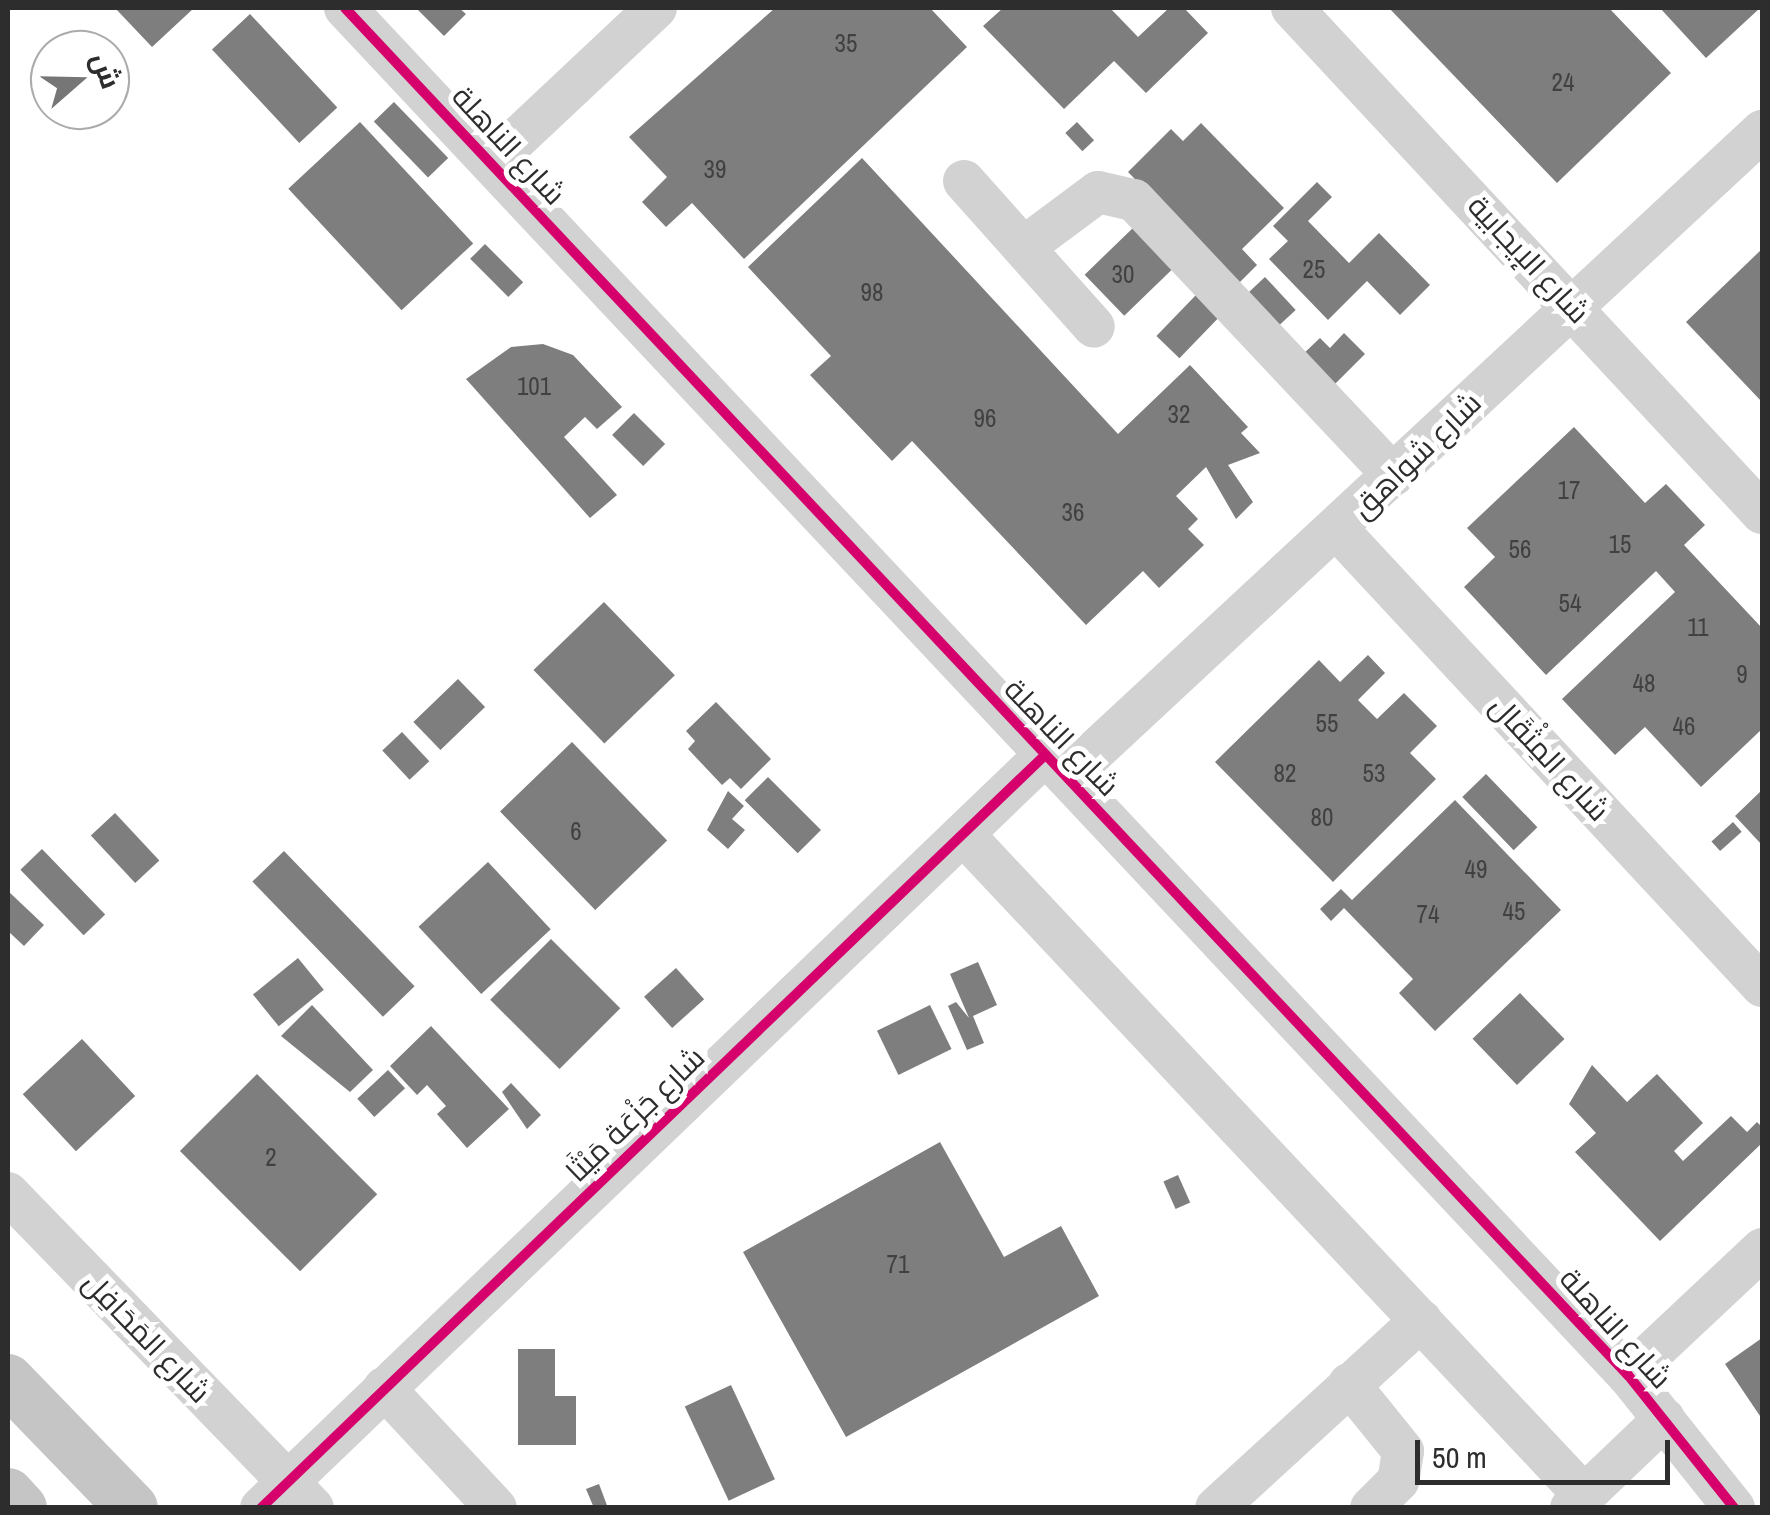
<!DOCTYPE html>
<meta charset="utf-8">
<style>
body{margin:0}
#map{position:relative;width:1770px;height:1515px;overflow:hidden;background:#fff;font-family:"Archivo Narrow",Cairo,sans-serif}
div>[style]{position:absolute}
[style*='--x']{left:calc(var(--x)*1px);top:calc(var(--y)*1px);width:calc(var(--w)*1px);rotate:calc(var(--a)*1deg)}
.building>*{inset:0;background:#7e7e7e;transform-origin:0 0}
.minor>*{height:42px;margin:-21px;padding:0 21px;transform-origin:21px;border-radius:21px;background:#d2d2d2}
.major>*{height:52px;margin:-26px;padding:0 26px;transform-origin:26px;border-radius:26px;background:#c5c5c5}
.cycleway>*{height:10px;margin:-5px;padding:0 5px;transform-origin:5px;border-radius:5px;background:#d6006c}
span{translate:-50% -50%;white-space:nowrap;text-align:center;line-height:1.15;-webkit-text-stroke:10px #fff;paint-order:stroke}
.number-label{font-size:25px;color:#414141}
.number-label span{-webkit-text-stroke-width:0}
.street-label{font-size:30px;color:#2d2d2d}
.frame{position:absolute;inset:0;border:10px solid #2d2d2d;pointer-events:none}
.north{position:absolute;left:30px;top:30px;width:100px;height:100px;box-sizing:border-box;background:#fff;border:2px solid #ababab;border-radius:50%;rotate:70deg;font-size:28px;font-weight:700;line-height:40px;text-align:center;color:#2d2d2d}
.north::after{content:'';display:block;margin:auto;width:35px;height:45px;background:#767676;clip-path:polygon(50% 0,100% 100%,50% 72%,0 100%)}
.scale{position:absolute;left:1415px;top:1440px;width:255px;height:45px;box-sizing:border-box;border:5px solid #2d2d2d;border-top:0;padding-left:12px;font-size:30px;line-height:35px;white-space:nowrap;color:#2d2d2d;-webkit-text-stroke:8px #fff;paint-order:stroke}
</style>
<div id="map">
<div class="building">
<i style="clip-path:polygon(115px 8px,194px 8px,152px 47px)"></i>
<i style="clip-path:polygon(416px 8px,459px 8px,466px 14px,444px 36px)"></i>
<i style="clip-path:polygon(775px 8px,930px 8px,967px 47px,744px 259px,692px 203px,666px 227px,642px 202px,667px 177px,629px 137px)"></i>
<i style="clip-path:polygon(1003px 8px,1110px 8px,1138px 37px,1169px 8px,1184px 8px,1208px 33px,1146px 93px,1114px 61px,1064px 109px,983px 26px)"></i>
<i style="clip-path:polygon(1389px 8px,1609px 8px,1671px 73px,1557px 183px)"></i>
<i style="clip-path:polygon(1660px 8px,1760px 8px,1706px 58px)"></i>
<i style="left:250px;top:14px;width:128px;height:52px;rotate:47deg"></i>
<i style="left:394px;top:102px;width:78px;height:28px;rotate:46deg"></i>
<i style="left:360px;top:122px;width:166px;height:98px;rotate:47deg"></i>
<i style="left:1077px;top:122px;width:25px;height:16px;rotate:47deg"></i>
<i style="clip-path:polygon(1201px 123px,1284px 208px,1242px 249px,1257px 265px,1238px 284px,1128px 172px,1171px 129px,1183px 141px)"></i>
<i style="clip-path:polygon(862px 158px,1118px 434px,1190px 365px,1248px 427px,1241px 433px,1260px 453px,1228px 465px,1253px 502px,1236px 519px,1206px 467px,1176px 496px,1198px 519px,1188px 529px,1204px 545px,1159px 588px,1143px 571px,1086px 625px,912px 441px,892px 461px,810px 375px,831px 356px,748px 267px)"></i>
<i style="clip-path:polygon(1317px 182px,1332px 197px,1308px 221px,1349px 263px,1379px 233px,1430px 285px,1400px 315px,1367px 281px,1328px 320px,1269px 259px,1288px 241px,1273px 226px)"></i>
<i style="left:1135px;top:226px;width:57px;height:70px;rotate:46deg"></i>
<i style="left:485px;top:244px;width:54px;height:21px;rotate:45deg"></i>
<i style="clip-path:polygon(1762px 249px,1762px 402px,1686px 322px)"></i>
<i style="left:1265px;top:277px;width:45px;height:27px;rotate:47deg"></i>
<i style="left:1196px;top:295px;width:32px;height:57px;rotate:44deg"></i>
<i style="clip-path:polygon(1344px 333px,1365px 354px,1332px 387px,1301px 356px,1320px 338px,1330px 348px)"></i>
<i style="clip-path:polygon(543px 344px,573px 355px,622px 407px,597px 429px,585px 417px,564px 437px,617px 495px,590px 518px,466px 379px,511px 347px)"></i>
<i style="left:634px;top:413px;width:44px;height:31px;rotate:45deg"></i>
<i style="clip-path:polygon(1574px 427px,1645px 503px,1666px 484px,1705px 525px,1684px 545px,1762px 628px,1762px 729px,1701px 787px,1645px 727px,1615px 755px,1562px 699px,1675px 592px,1656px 571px,1546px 675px,1464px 587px,1495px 557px,1467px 528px)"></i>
<i style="left:604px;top:602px;width:102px;height:98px;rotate:46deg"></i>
<i style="clip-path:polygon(1368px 655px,1385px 673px,1358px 700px,1377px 719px,1404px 693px,1437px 726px,1410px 753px,1436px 779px,1333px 882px,1215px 762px,1319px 660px,1340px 682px)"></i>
<i style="left:458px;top:679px;width:39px;height:62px;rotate:46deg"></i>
<i style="clip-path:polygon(716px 702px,771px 759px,741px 789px,730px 778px,722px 785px,688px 749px,695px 741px,686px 731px)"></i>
<i style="left:402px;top:732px;width:40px;height:27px;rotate:47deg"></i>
<i style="left:572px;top:742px;width:137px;height:100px;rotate:46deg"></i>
<i style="left:1486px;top:774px;width:74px;height:33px;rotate:46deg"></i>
<i style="left:768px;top:777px;width:75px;height:33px;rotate:45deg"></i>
<i style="clip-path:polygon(1762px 790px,1762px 845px,1735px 816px)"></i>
<i style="clip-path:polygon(728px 791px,744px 806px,732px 819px,745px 830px,728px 849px,707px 830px)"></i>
<i style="clip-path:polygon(1455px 800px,1561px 910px,1435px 1031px,1399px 993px,1413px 979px,1344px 908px,1331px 921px,1320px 909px,1341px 889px,1352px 900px)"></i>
<i style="left:115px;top:813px;width:65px;height:33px;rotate:47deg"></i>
<i style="left:1733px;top:822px;width:13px;height:29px;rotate:48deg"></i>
<i style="left:42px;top:849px;width:91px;height:30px;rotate:46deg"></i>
<i style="left:284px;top:851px;width:188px;height:44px;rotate:46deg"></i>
<i style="left:488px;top:862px;width:92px;height:95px;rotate:47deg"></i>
<i style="clip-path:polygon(8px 891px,44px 925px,24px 946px,8px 931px)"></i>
<i style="left:551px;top:939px;width:98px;height:86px;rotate:45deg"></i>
<i style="left:298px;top:958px;width:41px;height:58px;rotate:51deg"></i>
<i style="clip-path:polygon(978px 962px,997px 1005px,973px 1016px,984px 1043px,967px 1050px,948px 1006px,956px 1002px,969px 1018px,950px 974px)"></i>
<i style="left:676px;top:968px;width:42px;height:43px;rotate:48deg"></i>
<i style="left:1520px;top:993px;width:64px;height:66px;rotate:46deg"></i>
<i style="clip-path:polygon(312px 1005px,373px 1070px,350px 1092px,281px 1036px)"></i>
<i style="left:930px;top:1005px;width:49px;height:59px;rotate:64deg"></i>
<i style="clip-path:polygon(431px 1026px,509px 1109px,467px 1148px,437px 1114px,446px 1106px,427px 1085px,417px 1095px,390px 1066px)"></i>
<i style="left:82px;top:1039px;width:78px;height:81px;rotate:47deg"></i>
<i style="clip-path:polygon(1592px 1065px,1627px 1102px,1657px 1074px,1703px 1123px,1674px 1151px,1683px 1161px,1731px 1116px,1747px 1132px,1757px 1122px,1762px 1127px,1762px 1143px,1660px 1241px,1575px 1152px,1596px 1133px,1569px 1104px)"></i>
<i style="left:388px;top:1070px;width:25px;height:42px;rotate:47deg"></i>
<i style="left:257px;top:1074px;width:170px;height:109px;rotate:45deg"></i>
<i style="clip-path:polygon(511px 1083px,541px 1115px,527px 1129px,502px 1092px)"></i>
<i style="clip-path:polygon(940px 1142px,1004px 1257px,1061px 1226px,1099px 1296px,846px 1437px,743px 1252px)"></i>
<i style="left:1178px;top:1175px;width:30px;height:16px;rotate:66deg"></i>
<i style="clip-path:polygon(1762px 1338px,1762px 1419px,1725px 1364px)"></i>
<i style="clip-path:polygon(518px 1349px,555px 1349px,555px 1396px,576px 1396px,576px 1445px,518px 1445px)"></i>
<i style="left:731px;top:1385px;width:104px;height:51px;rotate:65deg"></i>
<i style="clip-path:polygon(599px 1484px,608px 1508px,594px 1508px,586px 1489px)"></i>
</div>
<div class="minor">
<i style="--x:345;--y:8;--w:1875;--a:46.82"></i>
<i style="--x:1628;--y:1375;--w:170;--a:51.4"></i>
<i style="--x:1292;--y:8;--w:690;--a:47.06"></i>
<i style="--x:492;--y:162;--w:225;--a:-43.2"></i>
<i style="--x:964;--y:181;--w:195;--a:48.3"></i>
<i style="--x:1024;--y:247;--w:92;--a:-36.6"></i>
<i style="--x:1098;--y:192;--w:37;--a:13"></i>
<i style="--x:1134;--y:200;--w:378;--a:46.7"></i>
<i style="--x:1338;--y:530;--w:623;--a:47.08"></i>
<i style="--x:1067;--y:777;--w:949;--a:-42.91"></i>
<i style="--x:963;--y:834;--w:907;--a:46.79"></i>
<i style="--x:8;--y:1193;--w:438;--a:45.9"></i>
<i style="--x:1628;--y:1375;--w:184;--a:-43.2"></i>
<i style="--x:1349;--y:1384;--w:86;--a:51.1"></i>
<i style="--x:1403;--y:1451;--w:30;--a:99"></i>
<i style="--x:1398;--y:1481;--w:38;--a:135"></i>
<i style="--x:384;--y:1388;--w:164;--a:47"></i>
<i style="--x:261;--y:1508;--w:1086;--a:-43.84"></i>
<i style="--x:1216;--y:1508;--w:278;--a:-42.5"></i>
<i style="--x:1571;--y:1508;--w:129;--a:-43.7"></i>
</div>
<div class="major">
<i style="--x:8;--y:1380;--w:178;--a:45.9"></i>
<i style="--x:8;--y:1494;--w:19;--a:47"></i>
</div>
<div class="cycleway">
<i style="--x:345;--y:8;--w:1875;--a:46.82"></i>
<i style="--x:1628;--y:1375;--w:170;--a:51.4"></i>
<i style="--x:261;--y:1508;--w:1086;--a:-43.84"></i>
</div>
<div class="number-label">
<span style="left:846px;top:43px">35</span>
<span style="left:1563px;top:82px">24</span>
<span style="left:715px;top:169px">39</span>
<span style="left:1314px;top:269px">25</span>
<span style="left:1123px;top:274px">30</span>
<span style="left:872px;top:292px">98</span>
<span style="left:534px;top:386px">101</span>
<span style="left:1179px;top:414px">32</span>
<span style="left:985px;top:418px">96</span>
<span style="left:1569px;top:490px">17</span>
<span style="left:1073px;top:512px">36</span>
<span style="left:1620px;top:544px">15</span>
<span style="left:1520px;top:549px">56</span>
<span style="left:1570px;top:603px">54</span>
<span style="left:1698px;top:627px">11</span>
<span style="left:1742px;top:674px">9</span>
<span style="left:1644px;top:683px">48</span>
<span style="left:1327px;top:723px">55</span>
<span style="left:1684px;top:726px">46</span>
<span style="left:1285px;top:773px">82</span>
<span style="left:1374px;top:773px">53</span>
<span style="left:1322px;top:817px">80</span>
<span style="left:576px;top:831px">6</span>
<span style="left:1476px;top:869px">49</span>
<span style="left:1514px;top:911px">45</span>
<span style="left:1428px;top:914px">74</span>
<span style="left:271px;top:1157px">2</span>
<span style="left:898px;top:1264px">71</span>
</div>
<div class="street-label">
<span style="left:509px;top:145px;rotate:47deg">شارع الناهلة</span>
<span style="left:1529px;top:259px;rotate:47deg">شارع الإيجابية</span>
<span style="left:1416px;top:455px;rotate:-44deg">شارع شواهق</span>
<span style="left:1062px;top:737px;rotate:46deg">شارع الناهلة</span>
<span style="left:1550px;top:758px;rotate:47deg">شارع المِثْقَال</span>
<span style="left:635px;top:1114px;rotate:-44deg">شارع جَزْعَة مَيْثَا</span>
<span style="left:1616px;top:1328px;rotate:48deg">شارع الناهلة</span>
<span style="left:147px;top:1337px;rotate:46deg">شارع المَحَافِل</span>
</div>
<div class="frame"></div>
<div class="north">ش</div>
<div class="scale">50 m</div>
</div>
